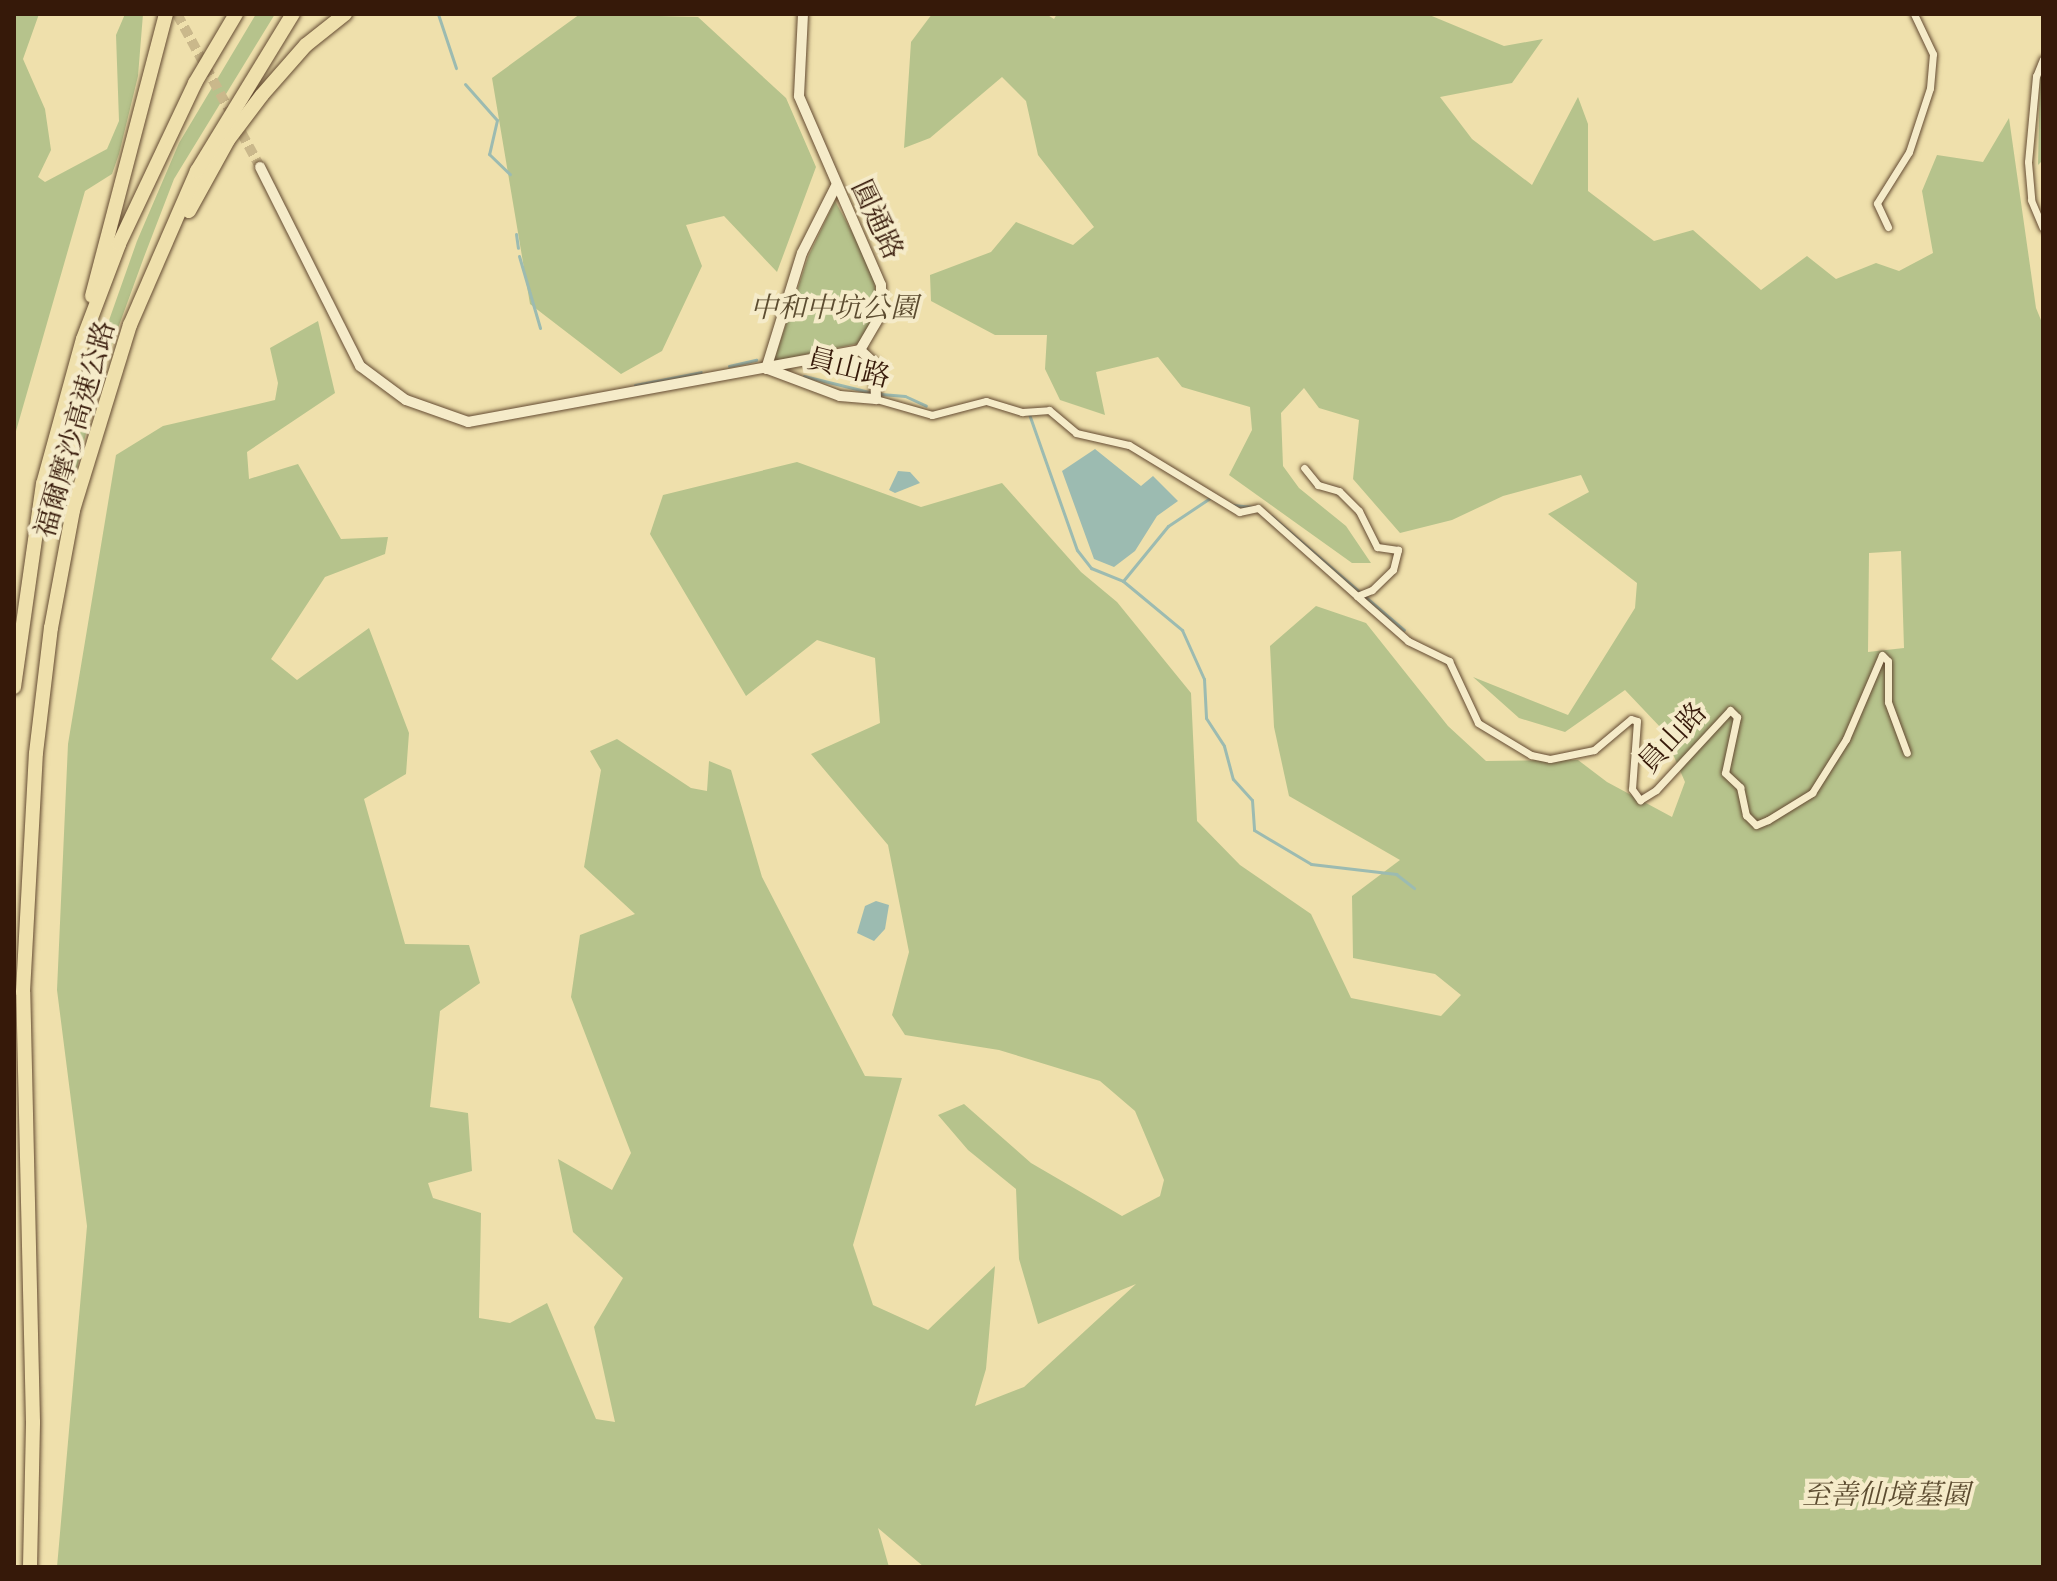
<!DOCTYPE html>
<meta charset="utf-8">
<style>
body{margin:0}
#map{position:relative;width:2057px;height:1581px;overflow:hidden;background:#efe0ac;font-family:"Gentium Book Plus","Noto Serif TC",serif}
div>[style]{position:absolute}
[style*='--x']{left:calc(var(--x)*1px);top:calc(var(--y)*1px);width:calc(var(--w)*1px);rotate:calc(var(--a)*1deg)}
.green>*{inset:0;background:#b6c38c}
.water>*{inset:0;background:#9cbbb1}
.stream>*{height:3px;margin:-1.5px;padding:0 1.5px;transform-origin:1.5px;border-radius:1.5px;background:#9cbbb1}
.secondary-tunnel>*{height:10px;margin-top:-5px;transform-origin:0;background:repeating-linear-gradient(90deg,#cab88b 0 10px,transparent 0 15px)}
.roads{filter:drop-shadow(0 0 2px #644b32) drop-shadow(0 0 2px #644b32)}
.street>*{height:7px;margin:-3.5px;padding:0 3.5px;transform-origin:3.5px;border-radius:3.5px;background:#f5ebc9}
.secondary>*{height:10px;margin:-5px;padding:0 5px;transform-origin:5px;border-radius:5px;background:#f5ebc9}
.highway>*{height:14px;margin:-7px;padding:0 7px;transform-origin:7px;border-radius:7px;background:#efe0ac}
span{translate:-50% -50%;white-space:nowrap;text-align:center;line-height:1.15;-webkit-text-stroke:8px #f5ebc9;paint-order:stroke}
.street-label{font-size:28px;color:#361909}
.park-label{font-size:28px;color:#5c4c30;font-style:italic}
.frame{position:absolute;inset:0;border:16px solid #361909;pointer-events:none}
</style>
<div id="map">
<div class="green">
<i style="clip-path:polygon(14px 14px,39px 14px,23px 59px,45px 109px,51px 150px,38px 177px,45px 182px,107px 149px,119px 121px,116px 35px,125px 14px,143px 14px,138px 76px,119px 154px,112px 174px,85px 191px,14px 438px)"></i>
<i style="clip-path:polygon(256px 14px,275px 14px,174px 179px,144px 257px,102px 372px,60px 533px,95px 360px,137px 241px,179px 143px)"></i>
<i style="clip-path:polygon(580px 14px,698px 17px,786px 98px,816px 167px,777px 272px,724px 216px,686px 225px,702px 266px,662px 351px,621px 374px,530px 304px,492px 78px)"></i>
<i style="clip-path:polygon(evenodd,932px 14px,1046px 14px,1054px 19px,1057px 14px,1427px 14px,1504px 46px,1543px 39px,1512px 83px,1440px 97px,1472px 139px,1532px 185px,1578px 97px,1588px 124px,1588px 191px,1654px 241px,1693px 230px,1761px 290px,1807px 256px,1836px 279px,1876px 263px,1899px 271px,1933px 253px,1922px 191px,1937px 155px,1983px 162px,2009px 118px,2036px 308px,2043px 325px,2043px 1567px,924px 1567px,878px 1528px,889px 1567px,57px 1567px,87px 1226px,57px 990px,68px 744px,116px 455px,163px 426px,275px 400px,278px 383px,270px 348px,318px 321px,335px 393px,247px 452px,249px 479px,298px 464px,341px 539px,388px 537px,385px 554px,325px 577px,271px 659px,297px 680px,369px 628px,409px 733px,406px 774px,364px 799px,405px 944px,469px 945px,480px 983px,440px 1011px,430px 1107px,468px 1113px,472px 1171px,428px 1183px,433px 1198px,481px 1213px,479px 1318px,510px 1323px,547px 1303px,596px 1419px,615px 1422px,594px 1327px,623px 1278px,573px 1232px,558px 1159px,612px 1190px,631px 1153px,571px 997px,580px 935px,635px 914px,584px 867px,601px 770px,590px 751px,617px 739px,691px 788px,707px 791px,709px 761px,731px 770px,762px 877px,865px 1076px,902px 1078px,853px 1245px,873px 1305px,928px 1330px,995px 1266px,986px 1369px,975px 1406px,1024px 1387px,1136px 1284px,1038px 1324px,1019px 1259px,1016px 1189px,968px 1150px,938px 1115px,964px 1104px,1031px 1163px,1122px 1216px,1160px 1196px,1164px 1180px,1135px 1111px,1100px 1081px,999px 1050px,905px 1035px,892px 1015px,909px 952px,888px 845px,811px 754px,880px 723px,875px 658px,817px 640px,746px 696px,650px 534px,663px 495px,797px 462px,921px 507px,1002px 483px,1081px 572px,1117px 602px,1191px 693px,1197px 821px,1240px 865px,1311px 914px,1351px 998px,1441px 1016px,1461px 995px,1435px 974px,1353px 958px,1352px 896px,1400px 860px,1289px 796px,1274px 727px,1270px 646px,1316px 606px,1366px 623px,1448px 726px,1486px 761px,1578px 760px,1607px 782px,1672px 817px,1685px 782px,1662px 729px,1625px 690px,1565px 732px,1519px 718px,1473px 677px,1568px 715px,1635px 608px,1637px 583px,1548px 514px,1589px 492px,1581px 475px,1503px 496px,1452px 520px,1400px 533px,1353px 479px,1359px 420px,1319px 408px,1304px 388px,1281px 413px,1283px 466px,1299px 488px,1346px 526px,1371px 563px,1352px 563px,1229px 475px,1252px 430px,1250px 407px,1182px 387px,1158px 357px,1096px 372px,1105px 415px,1060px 400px,1045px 369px,1047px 335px,995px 335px,931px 301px,930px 275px,991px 252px,1016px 222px,1073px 245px,1094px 227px,1038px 155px,1026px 101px,1002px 77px,930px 138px,904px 148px,911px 42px,932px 14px,1901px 551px,1904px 648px,1868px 652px,1869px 553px,1901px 551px)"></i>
<i style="clip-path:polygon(2043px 71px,2043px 160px,2038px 165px,2040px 78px)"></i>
<i style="clip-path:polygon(835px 201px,873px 270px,877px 306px,870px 341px,774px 361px,808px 257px)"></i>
</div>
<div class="water">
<i style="clip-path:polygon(1095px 449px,1141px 486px,1153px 476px,1178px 501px,1157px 516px,1135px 551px,1114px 567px,1094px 559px,1062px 471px)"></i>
<i style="clip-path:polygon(898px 471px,910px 472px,920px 483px,895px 493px,889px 490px)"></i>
<i style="clip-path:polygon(876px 901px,889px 905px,885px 929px,874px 941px,857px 933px,865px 906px)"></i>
</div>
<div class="stream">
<i style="--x:438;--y:14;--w:57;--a:71.6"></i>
<i style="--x:465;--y:84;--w:48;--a:48.4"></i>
<i style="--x:497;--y:120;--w:35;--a:103"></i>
<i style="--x:489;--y:154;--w:29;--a:44"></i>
<i style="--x:516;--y:234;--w:14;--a:82"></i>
<i style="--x:519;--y:256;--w:75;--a:73.7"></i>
<i style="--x:729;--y:366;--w:28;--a:-13"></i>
<i style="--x:804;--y:376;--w:71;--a:13.8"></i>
<i style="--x:635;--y:385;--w:67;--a:-11.1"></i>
<i style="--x:881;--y:394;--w:24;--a:5"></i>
<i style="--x:905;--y:396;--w:23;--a:25"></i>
<i style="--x:1029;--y:414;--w:144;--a:70.6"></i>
<i style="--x:1077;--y:550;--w:23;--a:52"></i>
<i style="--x:1091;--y:568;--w:35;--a:22"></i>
<i style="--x:1123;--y:581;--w:77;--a:39.7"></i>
<i style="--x:1182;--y:630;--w:54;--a:65.8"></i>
<i style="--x:1204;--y:679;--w:39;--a:87"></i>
<i style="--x:1206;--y:718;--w:33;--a:57"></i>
<i style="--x:1224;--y:746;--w:34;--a:75"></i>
<i style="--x:1233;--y:779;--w:28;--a:48"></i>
<i style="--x:1252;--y:800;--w:30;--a:86"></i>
<i style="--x:1254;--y:830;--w:66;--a:30.8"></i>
<i style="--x:1311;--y:864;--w:86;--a:6.7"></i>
<i style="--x:1396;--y:874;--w:23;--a:38"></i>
<i style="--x:1233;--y:505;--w:20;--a:6"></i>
<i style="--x:1271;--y:516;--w:175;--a:40.6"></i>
<i style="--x:1123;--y:581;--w:71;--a:-50.7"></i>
<i style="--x:1168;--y:526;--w:50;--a:-33.7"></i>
</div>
<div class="secondary-tunnel">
<i style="--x:177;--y:14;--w:174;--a:61.5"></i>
</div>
<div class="roads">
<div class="street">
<i style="--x:2043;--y:59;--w:18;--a:112"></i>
<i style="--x:2036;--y:76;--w:86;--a:95.3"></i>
<i style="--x:2028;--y:162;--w:38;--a:85"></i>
<i style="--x:2031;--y:200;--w:30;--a:67"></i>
<i style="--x:1888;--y:227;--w:26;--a:-115"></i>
<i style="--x:1877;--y:203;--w:60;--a:-57.9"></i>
<i style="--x:1909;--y:152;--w:67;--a:-71.8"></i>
<i style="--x:1930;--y:88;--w:34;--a:-85"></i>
<i style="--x:1933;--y:54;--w:44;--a:-115.4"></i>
<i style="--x:876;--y:399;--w:58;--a:15.9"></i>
<i style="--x:932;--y:415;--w:56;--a:-14.5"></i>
<i style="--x:986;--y:401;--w:38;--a:17"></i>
<i style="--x:1022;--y:412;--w:27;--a:-4"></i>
<i style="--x:1049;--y:410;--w:35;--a:40"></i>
<i style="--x:1076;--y:433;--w:54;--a:12.8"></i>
<i style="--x:1129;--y:445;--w:129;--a:31.3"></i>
<i style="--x:1239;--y:512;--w:19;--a:-12"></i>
<i style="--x:1258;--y:508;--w:132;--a:41.6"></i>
<i style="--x:1357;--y:596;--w:16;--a:-22"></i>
<i style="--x:1372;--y:590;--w:29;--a:-44"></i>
<i style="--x:1393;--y:570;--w:21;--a:-76"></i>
<i style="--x:1398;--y:550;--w:21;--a:-172"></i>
<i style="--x:1377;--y:547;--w:40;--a:-116.6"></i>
<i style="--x:1359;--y:511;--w:28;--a:-135"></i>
<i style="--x:1339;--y:491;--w:22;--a:-164"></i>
<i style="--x:1318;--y:485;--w:22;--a:-129"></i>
<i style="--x:1357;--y:596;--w:68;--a:41.4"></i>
<i style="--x:1408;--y:641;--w:46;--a:26"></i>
<i style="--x:1449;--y:661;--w:68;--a:64.9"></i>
<i style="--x:1478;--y:723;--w:62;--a:31.1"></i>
<i style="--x:1531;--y:755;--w:19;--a:12"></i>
<i style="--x:1550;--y:759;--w:45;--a:-11.6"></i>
<i style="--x:1594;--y:750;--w:48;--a:-40"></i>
<i style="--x:1631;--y:719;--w:6;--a:18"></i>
<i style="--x:1637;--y:721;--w:68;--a:94.2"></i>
<i style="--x:1632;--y:789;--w:14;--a:54"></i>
<i style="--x:1640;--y:800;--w:19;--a:-32"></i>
<i style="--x:1656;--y:790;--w:109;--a:-47.2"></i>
<i style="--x:1730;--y:710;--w:10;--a:45"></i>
<i style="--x:1737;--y:717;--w:57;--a:102.1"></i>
<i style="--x:1725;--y:773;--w:21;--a:43"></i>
<i style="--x:1740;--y:787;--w:29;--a:78"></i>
<i style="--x:1746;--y:815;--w:14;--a:45"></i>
<i style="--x:1756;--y:825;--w:13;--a:-23"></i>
<i style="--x:1768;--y:820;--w:52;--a:-31.5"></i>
<i style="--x:1812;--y:793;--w:64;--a:-57.8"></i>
<i style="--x:1846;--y:739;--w:91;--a:-66.8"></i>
<i style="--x:1882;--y:655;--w:8;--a:45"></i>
<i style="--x:1888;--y:661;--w:41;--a:90"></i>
<i style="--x:1888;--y:702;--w:54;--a:69.6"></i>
</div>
<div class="secondary">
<i style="--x:260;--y:167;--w:223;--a:63.3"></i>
<i style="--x:360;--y:366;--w:57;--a:36.5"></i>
<i style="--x:406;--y:400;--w:66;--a:19.5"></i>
<i style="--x:468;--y:422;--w:399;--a:-10.4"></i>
<i style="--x:860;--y:350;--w:42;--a:-59.7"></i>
<i style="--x:881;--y:314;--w:29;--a:-90"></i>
<i style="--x:881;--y:285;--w:206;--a:-113.5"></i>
<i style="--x:799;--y:96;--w:82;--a:-87.2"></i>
<i style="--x:766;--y:369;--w:121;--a:-72.8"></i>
<i style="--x:802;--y:253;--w:75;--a:-63.1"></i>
<i style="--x:768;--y:369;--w:77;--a:20.6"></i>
<i style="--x:840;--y:396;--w:36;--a:5"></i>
<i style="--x:876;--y:399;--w:35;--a:-92"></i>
<i style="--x:875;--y:364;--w:21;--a:-137"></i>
</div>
<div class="highway">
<i style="--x:189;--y:211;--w:81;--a:-61.2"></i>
<i style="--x:228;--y:140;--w:56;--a:-52.9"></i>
<i style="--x:262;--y:95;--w:67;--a:-48.7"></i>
<i style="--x:306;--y:45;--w:50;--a:-38.5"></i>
<i style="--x:92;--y:296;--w:292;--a:-75.3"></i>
<i style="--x:14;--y:687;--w:205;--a:-81.9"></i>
<i style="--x:43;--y:484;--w:150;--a:-74.6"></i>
<i style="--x:83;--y:339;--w:102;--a:-69.2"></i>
<i style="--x:119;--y:244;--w:178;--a:-64.7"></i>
<i style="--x:195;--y:83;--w:80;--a:-59.3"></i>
<i style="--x:30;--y:1567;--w:145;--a:-88.8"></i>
<i style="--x:33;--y:1422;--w:430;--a:-91.3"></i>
<i style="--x:23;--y:992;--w:239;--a:-86.9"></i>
<i style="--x:36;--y:753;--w:126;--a:-83.2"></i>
<i style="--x:51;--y:628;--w:120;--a:-79.4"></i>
<i style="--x:73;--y:510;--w:194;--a:-72.9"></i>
<i style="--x:130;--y:325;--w:168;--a:-66.5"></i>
<i style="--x:197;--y:171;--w:184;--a:-58.6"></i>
</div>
</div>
<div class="street-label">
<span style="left:878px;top:219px;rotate:65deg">圓通路</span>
<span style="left:849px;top:367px;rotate:14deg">員山路</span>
<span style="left:74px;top:429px;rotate:-74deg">福爾摩沙高速公路</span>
<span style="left:1672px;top:737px;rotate:-47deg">員山路</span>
</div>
<div class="park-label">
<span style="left:834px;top:307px">中和中坑公園</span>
<span style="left:1886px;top:1494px">至善仙境墓園</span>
</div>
<div class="frame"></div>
</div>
